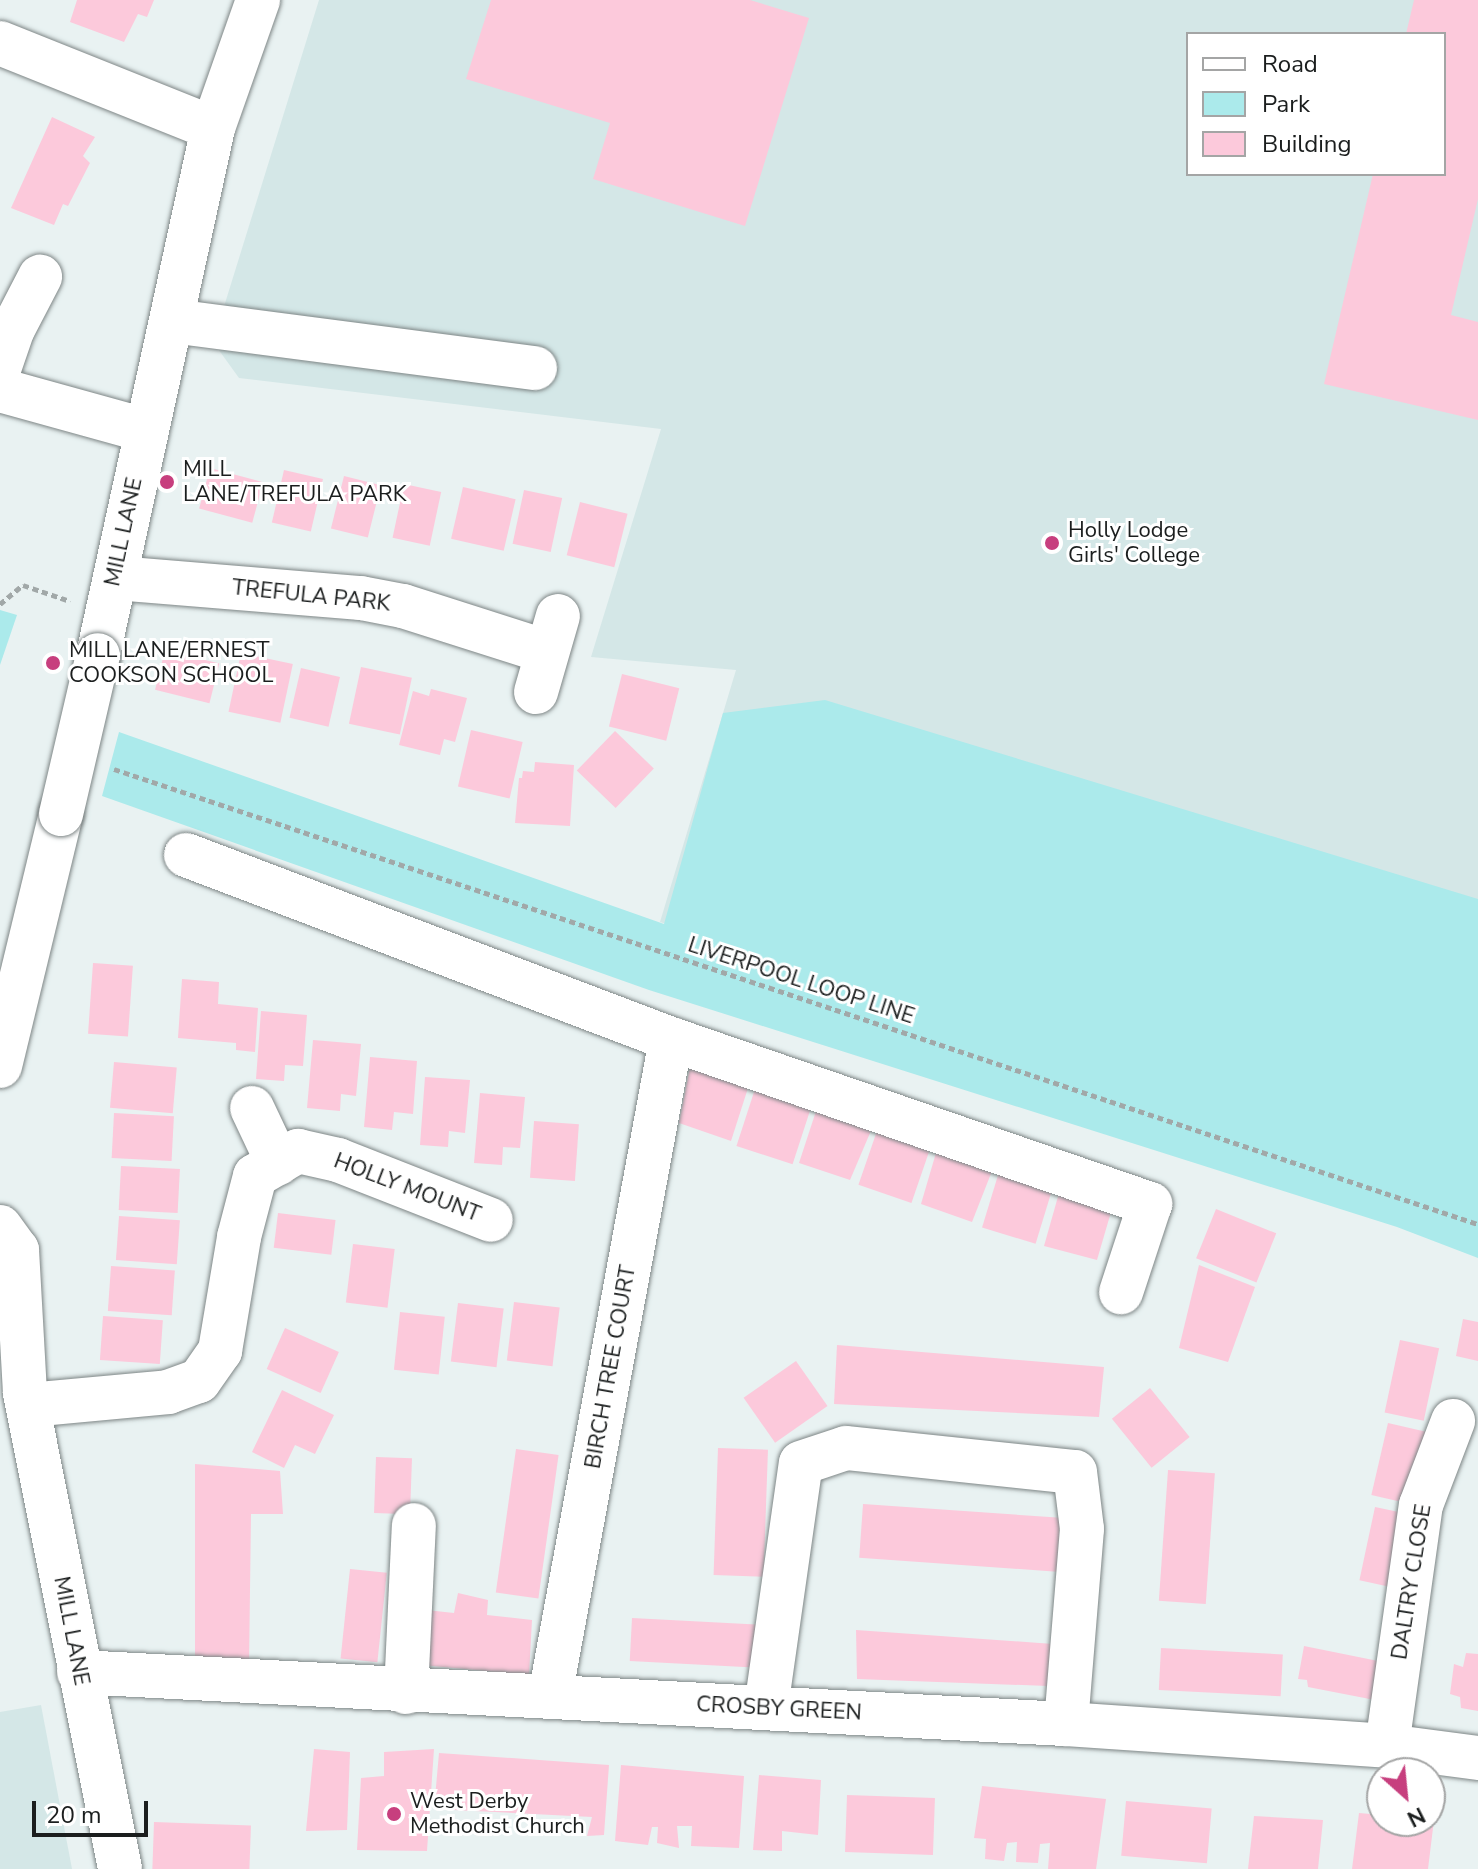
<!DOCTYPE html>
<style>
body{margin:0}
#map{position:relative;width:1478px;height:1869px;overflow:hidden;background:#e9f2f2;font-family:"Nunito Sans",sans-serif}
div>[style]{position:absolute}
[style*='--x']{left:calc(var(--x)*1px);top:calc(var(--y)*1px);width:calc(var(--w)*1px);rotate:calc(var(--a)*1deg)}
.built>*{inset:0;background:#d4e7e7}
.green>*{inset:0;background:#abeaeb}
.building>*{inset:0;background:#fcc9db;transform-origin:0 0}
.path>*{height:5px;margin-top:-2.5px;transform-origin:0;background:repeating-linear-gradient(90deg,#a1a8a8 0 6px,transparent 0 10px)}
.roads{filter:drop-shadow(0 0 2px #7e8686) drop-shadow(0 0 2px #7e8686)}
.minor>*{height:44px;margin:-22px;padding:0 22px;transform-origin:22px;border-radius:22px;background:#fff}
.bridges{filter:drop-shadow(0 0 2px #7e8686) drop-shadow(0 0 2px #7e8686)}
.minor-bridge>*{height:44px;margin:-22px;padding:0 22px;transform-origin:22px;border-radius:22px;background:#fff}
.dots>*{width:22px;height:22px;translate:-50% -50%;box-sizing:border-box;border:4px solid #fff;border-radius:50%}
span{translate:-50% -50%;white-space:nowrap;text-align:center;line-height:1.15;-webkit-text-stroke:6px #fff;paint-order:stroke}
.poi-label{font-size:22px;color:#1b1e1e}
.left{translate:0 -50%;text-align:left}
.street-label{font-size:22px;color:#1b1e1e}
.legend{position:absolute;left:1186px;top:32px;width:260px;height:144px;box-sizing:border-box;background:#fff;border:2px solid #a4a5a5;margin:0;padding:10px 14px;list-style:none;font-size:24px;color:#1b1e1e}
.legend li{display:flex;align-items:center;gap:16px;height:40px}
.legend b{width:40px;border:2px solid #a4a5a5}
.north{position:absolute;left:1366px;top:1757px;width:80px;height:80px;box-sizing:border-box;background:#fff;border:2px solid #a4a5a5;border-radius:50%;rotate:153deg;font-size:22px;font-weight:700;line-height:32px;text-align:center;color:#1b1e1e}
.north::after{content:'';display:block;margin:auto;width:28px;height:36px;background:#c73f7e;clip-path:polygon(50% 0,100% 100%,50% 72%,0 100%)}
.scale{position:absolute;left:32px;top:1801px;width:116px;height:36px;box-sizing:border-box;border:4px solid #1b1e1e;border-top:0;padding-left:10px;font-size:24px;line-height:28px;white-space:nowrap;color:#1b1e1e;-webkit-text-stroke:6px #fff;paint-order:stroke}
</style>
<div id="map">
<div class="built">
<i style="clip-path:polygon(evenodd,319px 0,1478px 0,1478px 1195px,660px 922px,736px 670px,591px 657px,661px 429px,239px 378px,213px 342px,319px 0,1188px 34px,1444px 34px,1444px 174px,1188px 174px,1188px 34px)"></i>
<i style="clip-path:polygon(41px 1705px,72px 1869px,0 1869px,0 1712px)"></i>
</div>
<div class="green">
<i style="clip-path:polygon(0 610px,17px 615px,0 665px)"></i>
<i style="clip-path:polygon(825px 700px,1478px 899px,1478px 1258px,1397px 1227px,649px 990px,102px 796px,119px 732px,664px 924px,723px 713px)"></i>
</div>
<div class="building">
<i style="clip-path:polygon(77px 0,154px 0,147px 17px,138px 14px,124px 42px,70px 22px)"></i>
<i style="clip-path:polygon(491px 0,750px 0,809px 18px,745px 226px,593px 179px,610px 123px,466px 79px)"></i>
<i style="clip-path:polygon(1414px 0,1478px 0,1478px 199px,1451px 315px,1478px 322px,1478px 420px,1324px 384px,1373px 174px,1444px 174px,1444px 34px,1406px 34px)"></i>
<i style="clip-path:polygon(52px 117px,95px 137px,83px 156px,90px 163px,68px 206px,63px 204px,54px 225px,11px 208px)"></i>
<i style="left:210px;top:468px;width:55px;height:42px;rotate:15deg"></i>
<i style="left:284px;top:470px;width:40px;height:54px;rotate:13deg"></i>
<i style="left:344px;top:476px;width:38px;height:54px;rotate:14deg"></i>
<i style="left:404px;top:484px;width:38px;height:55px;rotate:12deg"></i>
<i style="left:463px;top:487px;width:54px;height:53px;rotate:13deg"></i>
<i style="left:524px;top:490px;width:39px;height:55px;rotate:12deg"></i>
<i style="left:580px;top:502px;width:49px;height:55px;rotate:14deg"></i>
<i style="left:165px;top:650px;width:56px;height:41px;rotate:14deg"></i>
<i style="left:241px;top:653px;width:53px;height:60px;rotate:12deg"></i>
<i style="left:361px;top:667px;width:52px;height:58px;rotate:12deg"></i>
<i style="left:301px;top:668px;width:40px;height:51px;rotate:13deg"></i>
<i style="left:622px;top:674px;width:59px;height:54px;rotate:14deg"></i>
<i style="clip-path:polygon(431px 689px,467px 698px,455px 742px,444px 739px,440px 755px,399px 745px,413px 691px,429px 696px)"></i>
<i style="left:471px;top:730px;width:53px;height:58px;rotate:13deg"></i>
<i style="left:615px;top:731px;width:54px;height:55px;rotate:44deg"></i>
<i style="clip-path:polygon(535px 762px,574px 765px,570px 826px,515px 823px,519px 778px,522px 778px,523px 771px,534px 772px)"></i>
<i style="left:93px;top:963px;width:40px;height:71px;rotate:4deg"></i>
<i style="clip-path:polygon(182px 979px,219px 982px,218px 1004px,258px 1008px,255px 1052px,236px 1050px,236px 1043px,178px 1038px)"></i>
<i style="clip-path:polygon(261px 1011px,307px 1015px,303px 1066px,285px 1065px,284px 1081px,256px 1079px)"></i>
<i style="clip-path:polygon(313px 1040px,361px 1044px,356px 1096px,341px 1094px,340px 1111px,307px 1108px)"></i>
<i style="clip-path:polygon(370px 1057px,417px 1061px,413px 1114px,394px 1112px,392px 1130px,364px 1127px)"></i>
<i style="left:114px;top:1062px;width:63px;height:46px;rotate:5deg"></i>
<i style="clip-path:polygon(690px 1067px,748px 1088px,731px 1141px,679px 1123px)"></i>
<i style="clip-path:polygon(425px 1077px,470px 1080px,465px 1133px,449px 1131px,448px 1147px,420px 1145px)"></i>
<i style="left:755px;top:1089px;width:59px;height:60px;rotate:18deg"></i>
<i style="clip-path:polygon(480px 1093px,525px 1097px,520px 1148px,503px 1147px,502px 1165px,474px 1163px)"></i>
<i style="clip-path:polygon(819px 1102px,873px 1126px,850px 1180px,799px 1163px)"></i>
<i style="left:114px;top:1113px;width:60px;height:45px;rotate:3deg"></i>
<i style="left:534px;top:1121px;width:45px;height:57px;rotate:4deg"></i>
<i style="left:878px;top:1128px;width:56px;height:60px;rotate:19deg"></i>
<i style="clip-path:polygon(938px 1146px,992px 1171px,972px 1222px,921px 1204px)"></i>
<i style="left:121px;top:1166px;width:59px;height:44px;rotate:3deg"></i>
<i style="left:999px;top:1172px;width:56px;height:58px;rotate:17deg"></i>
<i style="clip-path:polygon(1061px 1186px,1111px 1212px,1097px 1260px,1044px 1246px)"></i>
<i style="left:1216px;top:1209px;width:65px;height:53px;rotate:22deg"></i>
<i style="left:278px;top:1213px;width:58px;height:35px;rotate:7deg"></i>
<i style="left:119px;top:1216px;width:61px;height:44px;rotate:4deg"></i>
<i style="left:353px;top:1244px;width:42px;height:59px;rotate:7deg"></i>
<i style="clip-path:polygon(1199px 1265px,1255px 1287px,1228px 1362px,1179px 1348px)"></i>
<i style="left:111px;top:1266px;width:64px;height:45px;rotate:4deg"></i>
<i style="left:514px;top:1302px;width:46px;height:59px;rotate:7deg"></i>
<i style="left:458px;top:1303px;width:46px;height:59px;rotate:7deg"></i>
<i style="left:400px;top:1312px;width:45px;height:58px;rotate:6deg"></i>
<i style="left:103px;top:1316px;width:60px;height:44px;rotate:4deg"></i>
<i style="clip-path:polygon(1463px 1319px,1478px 1322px,1478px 1361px,1456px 1356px)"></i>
<i style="left:285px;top:1328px;width:59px;height:45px;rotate:24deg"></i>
<i style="left:1400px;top:1340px;width:40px;height:74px;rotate:12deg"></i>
<i style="clip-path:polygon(837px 1345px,1104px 1367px,1099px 1417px,834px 1404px)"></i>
<i style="left:796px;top:1361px;width:55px;height:64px;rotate:55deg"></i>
<i style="left:1150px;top:1388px;width:63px;height:49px;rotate:51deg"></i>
<i style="clip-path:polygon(282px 1390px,334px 1415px,315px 1454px,295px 1445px,284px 1468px,252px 1452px)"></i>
<i style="left:1388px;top:1423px;width:40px;height:74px;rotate:13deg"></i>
<i style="left:718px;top:1448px;width:50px;height:127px;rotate:2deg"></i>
<i style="left:516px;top:1449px;width:43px;height:145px;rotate:8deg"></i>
<i style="left:376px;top:1457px;width:36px;height:56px;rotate:2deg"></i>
<i style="clip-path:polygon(195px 1464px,280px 1471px,283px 1514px,251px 1514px,249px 1668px,195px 1664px)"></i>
<i style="left:1168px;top:1470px;width:47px;height:131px;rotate:4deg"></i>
<i style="left:863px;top:1504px;width:198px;height:54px;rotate:4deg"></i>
<i style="left:1375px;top:1507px;width:40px;height:75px;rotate:12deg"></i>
<i style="left:350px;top:1569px;width:37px;height:90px;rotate:6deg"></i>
<i style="clip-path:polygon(458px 1593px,488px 1600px,487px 1615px,532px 1620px,529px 1675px,411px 1664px,417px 1609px,454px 1613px)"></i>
<i style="left:632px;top:1618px;width:124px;height:43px;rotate:3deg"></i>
<i style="clip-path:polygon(856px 1630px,1053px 1644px,1048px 1686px,857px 1679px)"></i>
<i style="clip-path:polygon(1304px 1646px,1388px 1663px,1380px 1701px,1308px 1687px,1307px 1680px,1298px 1679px)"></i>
<i style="left:1161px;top:1648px;width:122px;height:42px;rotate:3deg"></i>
<i style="clip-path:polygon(1466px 1653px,1478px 1654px,1478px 1711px,1461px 1708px,1460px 1697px,1450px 1694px,1454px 1664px,1463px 1667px)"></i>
<i style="clip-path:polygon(314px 1749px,350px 1752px,347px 1830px,306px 1831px)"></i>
<i style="clip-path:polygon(434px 1749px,427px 1851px,357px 1850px,361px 1778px,384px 1776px,384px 1752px)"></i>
<i style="clip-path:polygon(439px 1753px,609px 1765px,604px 1835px,587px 1836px,592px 1817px,434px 1809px)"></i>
<i style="clip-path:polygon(621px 1765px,744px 1776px,739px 1848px,691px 1846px,692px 1826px,677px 1826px,679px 1848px,657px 1843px,658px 1827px,652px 1827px,648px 1845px,615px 1841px)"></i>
<i style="clip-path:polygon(759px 1775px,821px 1780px,818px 1835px,782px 1831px,782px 1851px,753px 1850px)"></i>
<i style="clip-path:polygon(982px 1786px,1106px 1799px,1096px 1869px,1048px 1869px,1050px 1843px,1040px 1844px,1038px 1863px,1016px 1862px,1017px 1842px,1007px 1843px,1004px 1861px,985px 1859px,986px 1839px,974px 1838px)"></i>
<i style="left:847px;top:1795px;width:88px;height:57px;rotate:2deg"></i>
<i style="left:1126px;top:1801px;width:86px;height:55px;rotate:5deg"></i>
<i style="clip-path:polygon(1359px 1813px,1382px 1815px,1382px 1821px,1434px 1820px,1428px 1869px,1352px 1869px)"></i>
<i style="clip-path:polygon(1254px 1816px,1323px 1820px,1318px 1869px,1248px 1869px)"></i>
<i style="left:154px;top:1822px;width:97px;height:47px;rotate:2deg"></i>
</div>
<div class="path">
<i style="--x:0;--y:604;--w:30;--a:-40"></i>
<i style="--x:23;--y:585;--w:50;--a:18.8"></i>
<i style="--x:114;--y:769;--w:1438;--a:18.45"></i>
</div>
<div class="roads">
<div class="minor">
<i style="--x:0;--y:43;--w:229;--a:21.8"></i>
<i style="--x:172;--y:321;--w:366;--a:7.4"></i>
<i style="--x:0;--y:366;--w:39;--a:-71"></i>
<i style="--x:13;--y:329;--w:59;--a:-62.6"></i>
<i style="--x:0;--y:390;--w:149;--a:15.5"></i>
<i style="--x:116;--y:578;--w:246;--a:4.7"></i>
<i style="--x:361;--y:598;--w:43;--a:10.8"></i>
<i style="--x:403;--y:606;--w:151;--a:17.7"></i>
<i style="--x:98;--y:655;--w:539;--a:-77.69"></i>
<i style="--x:213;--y:128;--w:136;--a:-70.6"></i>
<i style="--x:536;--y:692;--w:79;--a:-73.9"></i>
<i style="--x:186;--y:855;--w:519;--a:20.78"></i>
<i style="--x:671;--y:1039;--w:507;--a:19.01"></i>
<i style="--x:1150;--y:1204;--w:93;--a:108.2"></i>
<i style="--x:0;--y:1066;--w:259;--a:-76.4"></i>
<i style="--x:252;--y:1108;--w:61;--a:64.7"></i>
<i style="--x:0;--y:1227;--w:29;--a:54"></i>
<i style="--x:17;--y:1250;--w:143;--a:86.8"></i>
<i style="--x:25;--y:1393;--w:485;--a:78.7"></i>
<i style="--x:29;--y:1405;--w:140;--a:-5.3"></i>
<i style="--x:168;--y:1392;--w:33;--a:-20"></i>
<i style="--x:199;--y:1381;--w:37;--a:-55"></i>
<i style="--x:220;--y:1351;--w:116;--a:-80.5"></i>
<i style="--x:239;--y:1237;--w:63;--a:-75.3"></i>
<i style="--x:255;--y:1176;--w:50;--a:-30.2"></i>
<i style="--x:298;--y:1151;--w:41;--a:12.7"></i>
<i style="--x:338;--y:1160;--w:164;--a:21.4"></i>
<i style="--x:79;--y:1672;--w:988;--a:3.02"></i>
<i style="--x:1066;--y:1724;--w:322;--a:3.9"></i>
<i style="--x:1387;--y:1746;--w:92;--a:7.5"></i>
<i style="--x:406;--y:1692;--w:167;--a:-87.3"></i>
<i style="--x:550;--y:1696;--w:668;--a:-79.56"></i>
<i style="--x:766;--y:1708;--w:247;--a:-81.9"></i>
<i style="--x:801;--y:1463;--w:47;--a:-18.4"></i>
<i style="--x:846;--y:1448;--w:230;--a:6"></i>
<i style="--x:1075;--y:1472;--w:57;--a:83"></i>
<i style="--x:1082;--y:1529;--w:196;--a:94.7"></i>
<i style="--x:1387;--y:1746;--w:243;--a:-82"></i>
<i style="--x:1421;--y:1505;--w:90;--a:-69.1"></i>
</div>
</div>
<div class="bridges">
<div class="minor-bridge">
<i style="--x:61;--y:814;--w:163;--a:-76.9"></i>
</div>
</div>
<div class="dots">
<i style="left:167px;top:482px;background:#c73f7e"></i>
<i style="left:1052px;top:543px;background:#c73f7e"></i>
<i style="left:53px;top:663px;background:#c73f7e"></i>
<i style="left:394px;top:1814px;background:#c73f7e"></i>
</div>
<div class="poi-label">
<span class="left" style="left:183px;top:482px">MILL<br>LANE/TREFULA PARK</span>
<span class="left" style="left:1068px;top:543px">Holly Lodge<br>Girls' College</span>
<span class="left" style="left:69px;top:663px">MILL LANE/ERNEST<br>COOKSON SCHOOL</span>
<span class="left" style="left:410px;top:1814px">West Derby<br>Methodist Church</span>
</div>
<div class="street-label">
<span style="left:124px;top:532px;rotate:-78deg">MILL LANE</span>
<span style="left:311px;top:596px;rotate:6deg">TREFULA PARK</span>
<span style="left:801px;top:981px;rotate:18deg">LIVERPOOL LOOP LINE</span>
<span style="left:407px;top:1188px;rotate:21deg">HOLLY MOUNT</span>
<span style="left:611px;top:1367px;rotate:-80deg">BIRCH TREE COURT</span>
<span style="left:1412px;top:1582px;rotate:-81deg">DALTRY CLOSE</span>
<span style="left:71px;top:1631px;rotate:79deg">MILL LANE</span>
<span style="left:779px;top:1709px;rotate:3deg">CROSBY GREEN</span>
</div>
<ul class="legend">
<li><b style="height:10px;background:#fff"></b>Road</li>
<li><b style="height:22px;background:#abeaeb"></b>Park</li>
<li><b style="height:22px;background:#fcc9db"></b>Building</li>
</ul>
<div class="north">N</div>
<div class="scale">20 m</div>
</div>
